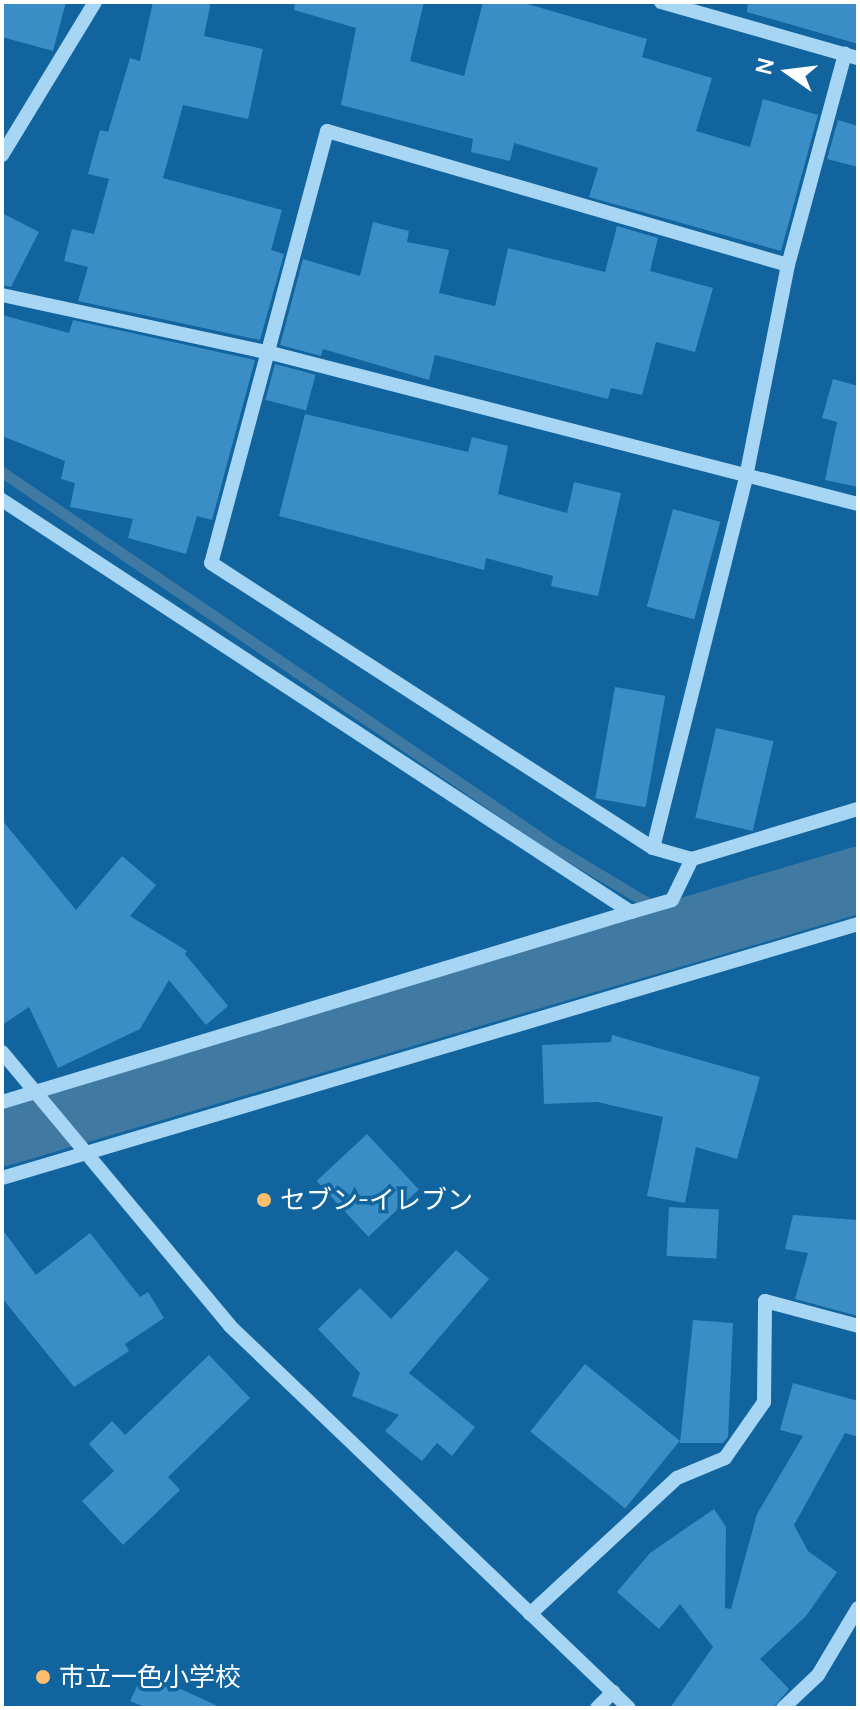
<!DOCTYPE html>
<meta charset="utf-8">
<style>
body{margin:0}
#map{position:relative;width:860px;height:1710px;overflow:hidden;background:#11649e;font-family:Manrope,"Noto Sans JP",sans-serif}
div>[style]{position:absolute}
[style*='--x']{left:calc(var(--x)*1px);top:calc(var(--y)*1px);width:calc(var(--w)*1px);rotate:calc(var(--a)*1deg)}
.stream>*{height:11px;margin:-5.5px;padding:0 5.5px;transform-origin:5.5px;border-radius:5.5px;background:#407aa3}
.river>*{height:66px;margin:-33px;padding:0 33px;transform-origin:33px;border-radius:33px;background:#407aa3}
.building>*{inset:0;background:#3a8dc5;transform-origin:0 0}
.minor>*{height:14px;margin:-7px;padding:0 7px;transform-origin:7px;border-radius:7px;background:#a7d6f5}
.dots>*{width:22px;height:22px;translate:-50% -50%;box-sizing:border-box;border:4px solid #11649e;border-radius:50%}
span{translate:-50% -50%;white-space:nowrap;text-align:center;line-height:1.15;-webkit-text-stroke:7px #11649e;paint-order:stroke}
.poi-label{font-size:26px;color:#fff}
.left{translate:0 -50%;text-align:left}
.frame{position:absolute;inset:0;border:4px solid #fff;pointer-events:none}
.north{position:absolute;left:748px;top:32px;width:80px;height:80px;-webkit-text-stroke:6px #11649e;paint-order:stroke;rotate:284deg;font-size:22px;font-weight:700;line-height:32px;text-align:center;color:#fff}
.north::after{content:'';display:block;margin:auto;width:28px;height:36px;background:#fff;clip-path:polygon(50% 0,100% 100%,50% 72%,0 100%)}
</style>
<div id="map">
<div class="stream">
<i style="--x:2;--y:472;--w:667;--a:34.19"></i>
<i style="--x:554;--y:847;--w:160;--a:30.9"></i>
</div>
<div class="river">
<i style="--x:2;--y:1133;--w:893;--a:-16.47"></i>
</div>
<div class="building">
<i style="clip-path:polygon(2px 2px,66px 2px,53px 51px,2px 37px)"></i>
<i style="clip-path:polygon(153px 2px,211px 2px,204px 36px,263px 49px,248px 119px,183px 105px,163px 178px,282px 210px,271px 250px,284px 254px,260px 340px,78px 301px,88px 267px,64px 261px,72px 229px,94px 234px,109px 179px,88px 174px,100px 130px,108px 132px,130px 58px,140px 61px)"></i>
<i style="clip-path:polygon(295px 2px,424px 2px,410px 61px,464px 76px,483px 2px,521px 2px,647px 39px,642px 57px,712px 78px,696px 131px,750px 147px,763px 99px,818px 115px,781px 251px,589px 197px,598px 168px,514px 143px,510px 161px,471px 152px,473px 139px,341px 105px,356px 28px,294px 10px)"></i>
<i style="clip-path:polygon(748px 2px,858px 2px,858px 44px,747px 12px)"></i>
<i style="clip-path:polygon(838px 120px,858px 126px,858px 167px,827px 159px)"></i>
<i style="clip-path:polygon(2px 213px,39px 232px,11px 287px,2px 285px)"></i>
<i style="clip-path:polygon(373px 222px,409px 231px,407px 242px,449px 250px,439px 293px,495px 306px,508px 248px,605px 272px,617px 226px,658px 238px,650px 271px,713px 288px,695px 352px,656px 342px,642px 395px,611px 388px,608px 399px,435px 355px,429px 380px,323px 349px,321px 356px,280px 345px,303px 259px,360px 276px)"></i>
<i style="clip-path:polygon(2px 315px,69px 333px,73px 320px,255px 360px,212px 520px,197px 516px,186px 554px,128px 538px,133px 519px,70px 507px,75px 483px,61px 479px,65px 461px,2px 436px)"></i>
<i style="left:275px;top:364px;width:42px;height:37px;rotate:15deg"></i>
<i style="clip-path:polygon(833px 379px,858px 386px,858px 487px,825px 480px,837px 422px,822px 418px)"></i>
<i style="clip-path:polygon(305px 414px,468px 452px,472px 437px,508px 446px,498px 494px,567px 513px,574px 482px,621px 493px,598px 596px,551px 586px,553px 576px,486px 558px,484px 570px,279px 516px)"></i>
<i style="left:673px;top:509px;width:49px;height:101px;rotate:15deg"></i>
<i style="left:615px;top:687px;width:51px;height:113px;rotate:10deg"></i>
<i style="left:716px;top:728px;width:59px;height:92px;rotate:13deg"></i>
<i style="clip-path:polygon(2px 820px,76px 910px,122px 856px,156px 885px,130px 916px,187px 951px,185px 954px,228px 1006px,206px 1025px,169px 980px,140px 1029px,58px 1068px,29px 1007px,2px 1025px)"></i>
<i style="clip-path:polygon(612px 1035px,760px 1077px,737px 1159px,696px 1147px,685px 1203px,647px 1196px,663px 1117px,597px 1102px,544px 1104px,542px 1045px,611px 1042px)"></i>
<i style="left:367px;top:1134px;width:76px;height:69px;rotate:47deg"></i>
<i style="left:669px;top:1207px;width:50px;height:49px;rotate:3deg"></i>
<i style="clip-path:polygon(793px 1215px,858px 1220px,858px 1316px,795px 1299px,808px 1253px,785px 1249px)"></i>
<i style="clip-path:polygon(2px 1229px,36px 1275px,90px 1233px,140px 1297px,148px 1292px,164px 1318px,125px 1344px,129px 1351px,74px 1387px,2px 1298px)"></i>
<i style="clip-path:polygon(456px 1250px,489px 1279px,409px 1373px,475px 1427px,452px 1456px,437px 1443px,422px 1461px,385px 1431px,399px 1415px,352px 1396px,360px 1373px,318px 1329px,360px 1288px,391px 1319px)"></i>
<i style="clip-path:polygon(693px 1320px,733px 1323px,728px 1437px,723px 1443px,680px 1443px)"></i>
<i style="clip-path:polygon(209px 1355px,250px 1398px,168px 1477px,180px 1490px,123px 1545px,82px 1501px,114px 1471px,89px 1444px,112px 1421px,125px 1435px)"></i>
<i style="left:585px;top:1364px;width:122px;height:87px;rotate:39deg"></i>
<i style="clip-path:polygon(793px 1383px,858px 1401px,858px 1437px,845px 1433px,794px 1525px,808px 1551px,837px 1572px,806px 1616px,760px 1659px,789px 1689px,773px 1708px,670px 1708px,713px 1647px,680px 1604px,659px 1629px,617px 1592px,650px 1553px,714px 1509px,726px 1527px,725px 1608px,731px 1609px,757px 1514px,803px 1436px,780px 1430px)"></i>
<i style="clip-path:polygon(144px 1672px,222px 1708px,147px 1708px,130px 1701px)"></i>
</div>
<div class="minor">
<i style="--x:661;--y:2;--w:205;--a:15.9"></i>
<i style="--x:2;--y:155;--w:179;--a:-58.7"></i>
<i style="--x:788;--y:265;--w:480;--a:-163.8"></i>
<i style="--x:327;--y:131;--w:447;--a:105"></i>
<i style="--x:211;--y:563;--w:526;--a:32.81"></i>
<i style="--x:653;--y:848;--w:41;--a:15.8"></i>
<i style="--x:692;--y:859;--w:173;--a:-16.8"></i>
<i style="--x:2;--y:295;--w:275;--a:12.2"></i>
<i style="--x:271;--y:353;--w:606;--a:14.43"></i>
<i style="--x:2;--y:500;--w:752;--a:33.23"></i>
<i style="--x:631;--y:912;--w:657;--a:163.19"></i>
<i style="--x:653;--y:848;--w:382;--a:-75.9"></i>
<i style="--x:746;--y:477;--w:216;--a:-78.8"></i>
<i style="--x:788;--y:265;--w:219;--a:-74.9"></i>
<i style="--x:631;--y:912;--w:43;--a:-16.3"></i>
<i style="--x:672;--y:900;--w:46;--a:-64"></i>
<i style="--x:2;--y:1052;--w:356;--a:50.2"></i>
<i style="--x:230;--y:1326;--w:552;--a:43.75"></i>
<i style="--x:2;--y:1178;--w:893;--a:-16.53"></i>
<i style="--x:530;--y:1614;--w:200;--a:-42.8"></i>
<i style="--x:677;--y:1478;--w:52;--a:-22.6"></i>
<i style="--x:725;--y:1458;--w:68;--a:-55.1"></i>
<i style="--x:764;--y:1402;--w:101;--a:-89.4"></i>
<i style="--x:765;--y:1301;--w:96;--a:15"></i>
<i style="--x:597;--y:1708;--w:23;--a:-45"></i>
<i style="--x:783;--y:1708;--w:48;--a:-43.3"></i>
<i style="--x:818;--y:1675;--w:78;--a:-59.2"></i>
</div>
<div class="dots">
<i style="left:264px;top:1200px;background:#ffbe6b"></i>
<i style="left:43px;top:1677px;background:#ffbe6b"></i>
</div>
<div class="poi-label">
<span class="left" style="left:280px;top:1200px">セブン-イレブン</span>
<span class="left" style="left:59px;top:1677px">市立一色小学校</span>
</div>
<div class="frame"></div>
<div class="north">N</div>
</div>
